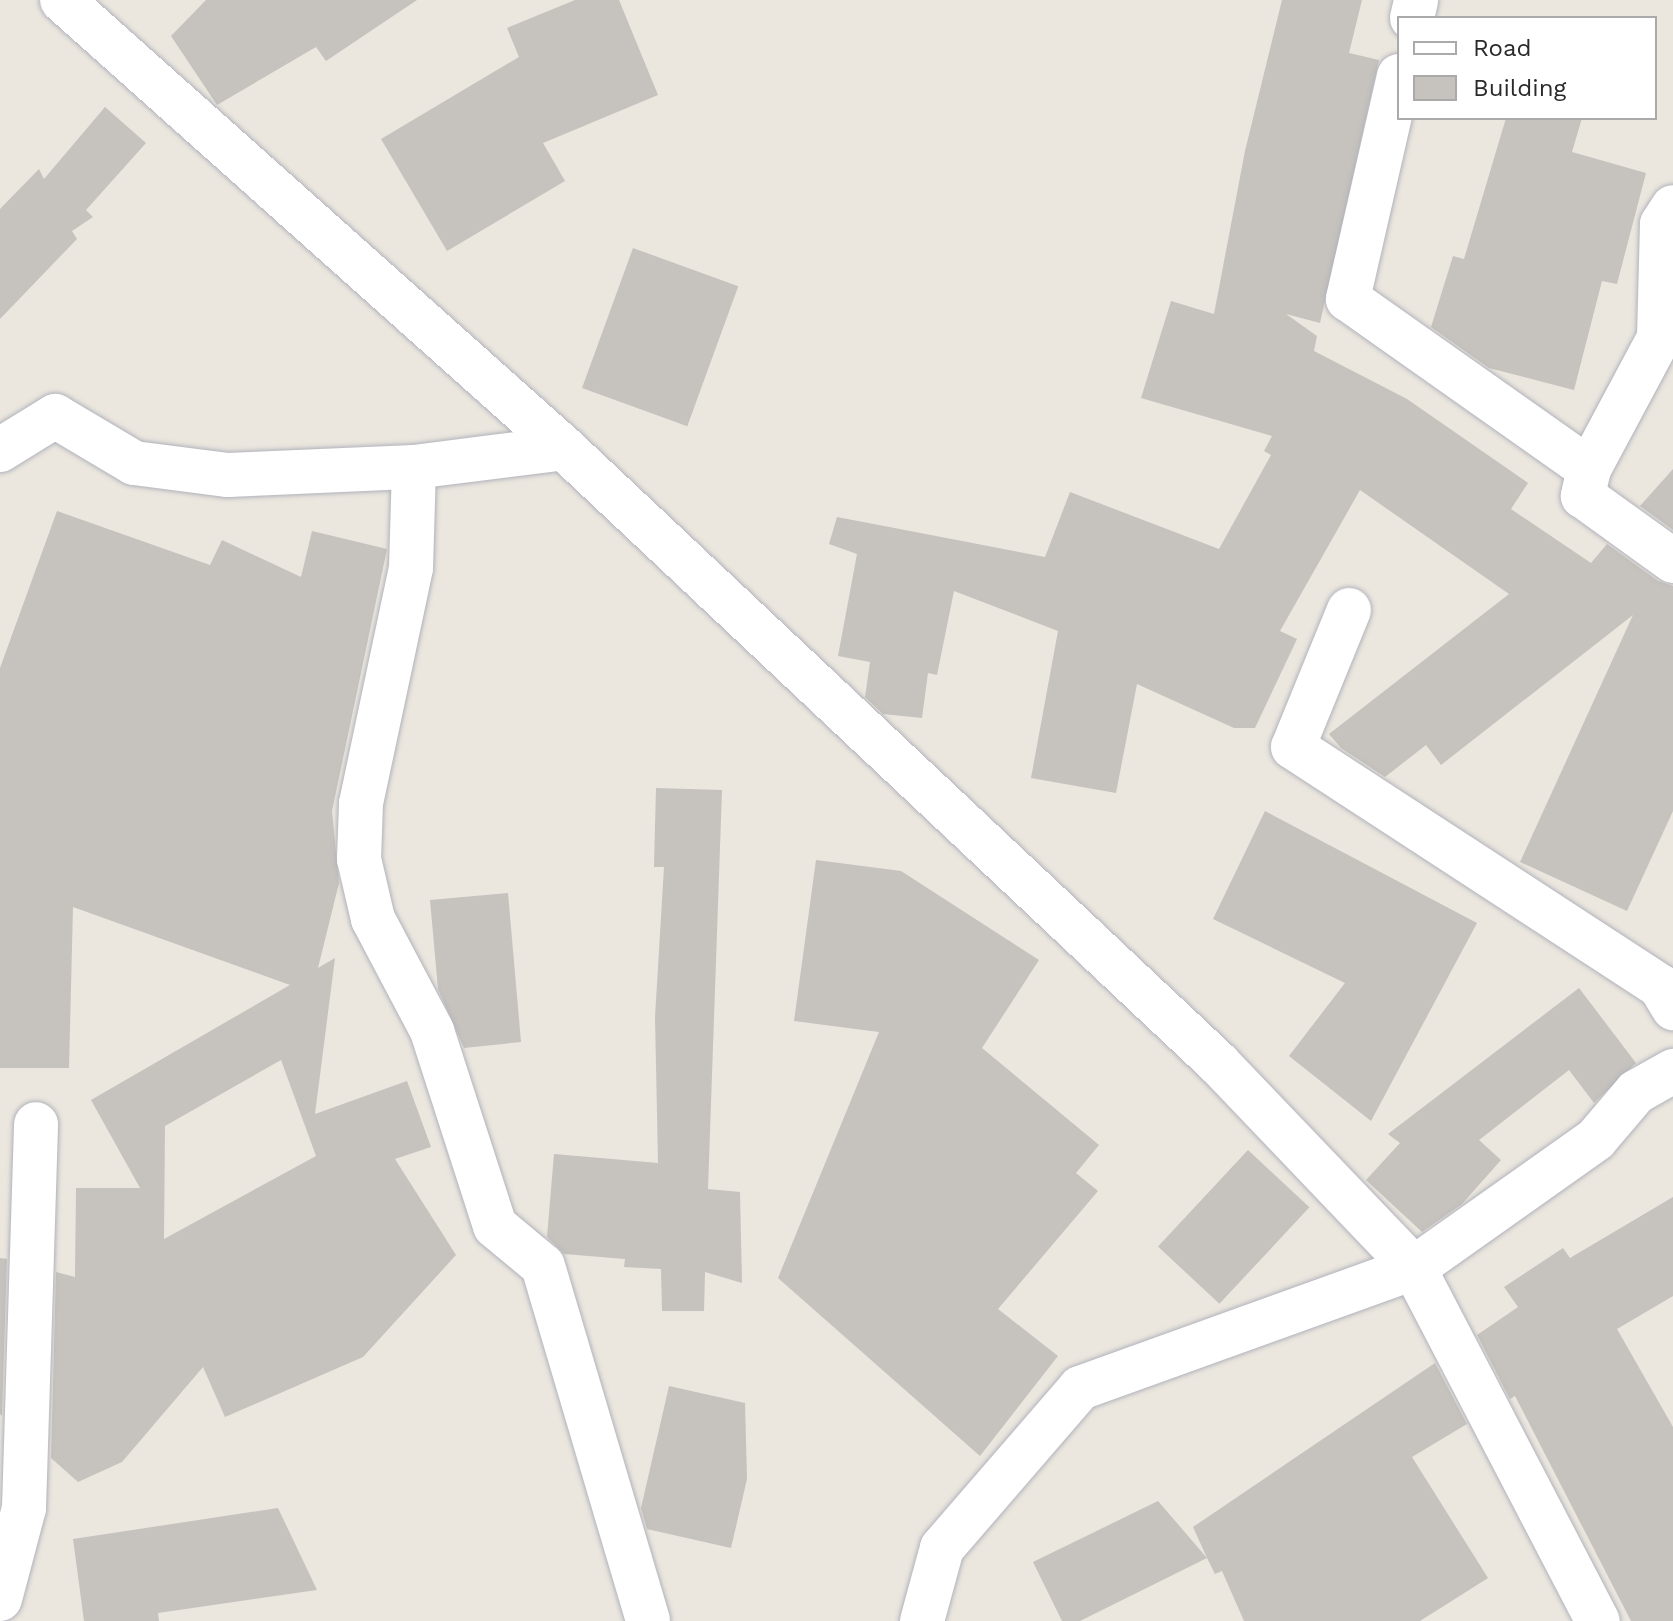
<!DOCTYPE html>
<style>
body{margin:0}
#map{position:relative;width:1673px;height:1621px;overflow:hidden;background:#ebe6de;font-family:"Work Sans",sans-serif}
div>[style]{position:absolute}
[style*='--x']{left:calc(var(--x)*1px);top:calc(var(--y)*1px);width:calc(var(--w)*1px);rotate:calc(var(--a)*1deg)}
.building>*{inset:0;background:#c6c2bd;transform-origin:0 0}
.roads{filter:drop-shadow(0 0 2px #b1b3bc) drop-shadow(0 0 2px #b1b3bc)}
.minor>*{height:44px;margin:-22px;padding:0 22px;transform-origin:22px;border-radius:22px;background:#fff}
span{translate:-50% -50%;white-space:nowrap;text-align:center;line-height:1.15;-webkit-text-stroke:6px #fff;paint-order:stroke}
.legend{position:absolute;left:1397px;top:16px;width:260px;height:104px;box-sizing:border-box;background:#fff;border:2px solid #aaa;margin:0;padding:10px 14px;list-style:none;font-size:24px;color:#2a2a2a}
.legend li{display:flex;align-items:center;gap:16px;height:40px}
.legend b{width:40px;border:2px solid #aaa}
</style>
<div id="map">
<div class="building">
<i style="clip-path:polygon(206px 0,417px 0,326px 61px,316px 47px,217px 105px,171px 36px)"></i>
<i style="clip-path:polygon(575px 0,619px 0,658px 95px,543px 143px,565px 181px,447px 251px,381px 139px,519px 57px,507px 28px)"></i>
<i style="clip-path:polygon(1282px 0,1362px 0,1349px 53px,1379px 60px,1320px 323px,1286px 314px,1317px 336px,1314px 351px,1407px 399px,1528px 483px,1511px 509px,1591px 563px,1607px 544px,1658px 581px,1673px 586px,1673px 811px,1627px 911px,1520px 862px,1633px 615px,1441px 765px,1426px 745px,1385px 777px,1341px 748px,1329px 734px,1509px 594px,1360px 490px,1280px 631px,1297px 639px,1255px 728px,1234px 728px,1137px 684px,1116px 793px,1031px 778px,1058px 631px,954px 591px,937px 675px,928px 673px,922px 718px,883px 714px,865px 697px,870px 662px,838px 656px,857px 554px,829px 544px,837px 517px,1045px 557px,1070px 492px,1219px 549px,1271px 455px,1264px 451px,1272px 436px,1141px 398px,1171px 301px,1214px 314px,1245px 151px)"></i>
<i style="clip-path:polygon(105px 107px,146px 143px,86px 210px,93px 217px,72px 231px,77px 239px,0 319px,0 209px,39px 169px,44px 179px)"></i>
<i style="clip-path:polygon(1506px 118px,1582px 118px,1572px 152px,1646px 173px,1617px 284px,1602px 281px,1574px 390px,1489px 368px,1431px 327px,1453px 256px,1464px 259px)"></i>
<i style="left:633px;top:248px;width:112px;height:149px;rotate:20deg"></i>
<i style="clip-path:polygon(1673px 469px,1673px 530px,1640px 506px)"></i>
<i style="clip-path:polygon(evenodd,57px 511px,210px 565px,222px 540px,301px 577px,312px 531px,387px 549px,332px 811px,339px 883px,318px 968px,335px 958px,315px 1114px,407px 1081px,431px 1147px,395px 1159px,456px 1255px,363px 1357px,225px 1417px,203px 1367px,122px 1462px,78px 1482px,51px 1458px,56px 1272px,75px 1277px,76px 1188px,140px 1188px,91px 1100px,290px 985px,73px 907px,69px 1068px,0 1068px,0 668px,57px 511px,281px 1060px,316px 1156px,164px 1239px,165px 1126px,281px 1060px)"></i>
<i style="clip-path:polygon(656px 788px,722px 790px,708px 1189px,740px 1192px,742px 1283px,705px 1272px,704px 1311px,662px 1311px,661px 1269px,624px 1267px,625px 1259px,564px 1254px,547px 1237px,554px 1154px,658px 1163px,655px 1017px,664px 867px,654px 867px)"></i>
<i style="clip-path:polygon(1265px 811px,1477px 923px,1371px 1121px,1289px 1056px,1345px 983px,1213px 919px)"></i>
<i style="clip-path:polygon(816px 860px,901px 871px,1039px 960px,982px 1048px,1099px 1145px,1076px 1173px,1098px 1191px,998px 1309px,1058px 1356px,980px 1456px,778px 1278px,879px 1032px,794px 1021px)"></i>
<i style="clip-path:polygon(508px 893px,521px 1042px,464px 1048px,438px 989px,430px 900px)"></i>
<i style="clip-path:polygon(1579px 988px,1636px 1063px,1594px 1103px,1569px 1070px,1479px 1140px,1501px 1160px,1462px 1204px,1422px 1232px,1366px 1180px,1400px 1143px,1388px 1134px)"></i>
<i style="left:1248px;top:1150px;width:84px;height:132px;rotate:43deg"></i>
<i style="clip-path:polygon(1673px 1197px,1673px 1296px,1617px 1329px,1673px 1427px,1673px 1621px,1631px 1621px,1515px 1396px,1510px 1399px,1477px 1335px,1518px 1307px,1504px 1287px,1563px 1248px,1570px 1258px)"></i>
<i style="clip-path:polygon(0 1258px,7px 1259px,2px 1416px,0 1414px)"></i>
<i style="clip-path:polygon(1435px 1363px,1467px 1424px,1412px 1457px,1488px 1578px,1420px 1621px,1244px 1621px,1222px 1571px,1215px 1574px,1207px 1558px,1080px 1621px,1062px 1621px,1033px 1562px,1158px 1501px,1207px 1558px,1193px 1527px)"></i>
<i style="clip-path:polygon(669px 1386px,745px 1403px,747px 1479px,731px 1548px,647px 1529px,641px 1508px)"></i>
<i style="clip-path:polygon(278px 1508px,317px 1590px,158px 1613px,159px 1621px,84px 1621px,73px 1539px)"></i>
</div>
<div class="roads">
<div class="minor">
<i style="--x:62;--y:0;--w:673;--a:41.75"></i>
<i style="--x:564;--y:448;--w:899;--a:43.24"></i>
<i style="--x:1219;--y:1064;--w:282;--a:46.3"></i>
<i style="--x:1414;--y:1268;--w:398;--a:62.5"></i>
<i style="--x:1412;--y:18;--w:18;--a:-77"></i>
<i style="--x:1399;--y:76;--w:229;--a:102.9"></i>
<i style="--x:1348;--y:299;--w:295;--a:35.2"></i>
<i style="--x:1589;--y:469;--w:28;--a:103"></i>
<i style="--x:1583;--y:496;--w:111;--a:35.8"></i>
<i style="--x:0;--y:450;--w:65;--a:-31.7"></i>
<i style="--x:55;--y:416;--w:92;--a:30.7"></i>
<i style="--x:134;--y:463;--w:95;--a:7.3"></i>
<i style="--x:228;--y:475;--w:186;--a:-2.5"></i>
<i style="--x:414;--y:467;--w:151;--a:-7.2"></i>
<i style="--x:414;--y:467;--w:101;--a:91.7"></i>
<i style="--x:411;--y:568;--w:241;--a:102"></i>
<i style="--x:361;--y:804;--w:55;--a:92.1"></i>
<i style="--x:359;--y:859;--w:62;--a:76.9"></i>
<i style="--x:373;--y:919;--w:127;--a:62.2"></i>
<i style="--x:432;--y:1031;--w:205;--a:72.1"></i>
<i style="--x:495;--y:1226;--w:62;--a:39.8"></i>
<i style="--x:543;--y:1266;--w:370;--a:73.5"></i>
<i style="--x:1589;--y:469;--w:149;--a:-61.9"></i>
<i style="--x:1659;--y:338;--w:114;--a:-88.5"></i>
<i style="--x:1662;--y:224;--w:20;--a:-57"></i>
<i style="--x:1349;--y:610;--w:148;--a:112.2"></i>
<i style="--x:1293;--y:747;--w:438;--a:33.1"></i>
<i style="--x:1660;--y:986;--w:26;--a:59"></i>
<i style="--x:0;--y:1599;--w:94;--a:-75.2"></i>
<i style="--x:24;--y:1508;--w:384;--a:-88.2"></i>
<i style="--x:922;--y:1621;--w:76;--a:-74.7"></i>
<i style="--x:942;--y:1548;--w:211;--a:-49.2"></i>
<i style="--x:1080;--y:1388;--w:355;--a:-19.8"></i>
<i style="--x:1414;--y:1268;--w:223;--a:-35.3"></i>
<i style="--x:1596;--y:1139;--w:62;--a:-49.6"></i>
<i style="--x:1636;--y:1092;--w:43;--a:-29.6"></i>
</div>
</div>
<ul class="legend">
<li><b style="height:10px;background:#fff"></b>Road</li>
<li><b style="height:22px;background:#c6c2bd"></b>Building</li>
</ul>
</div>
